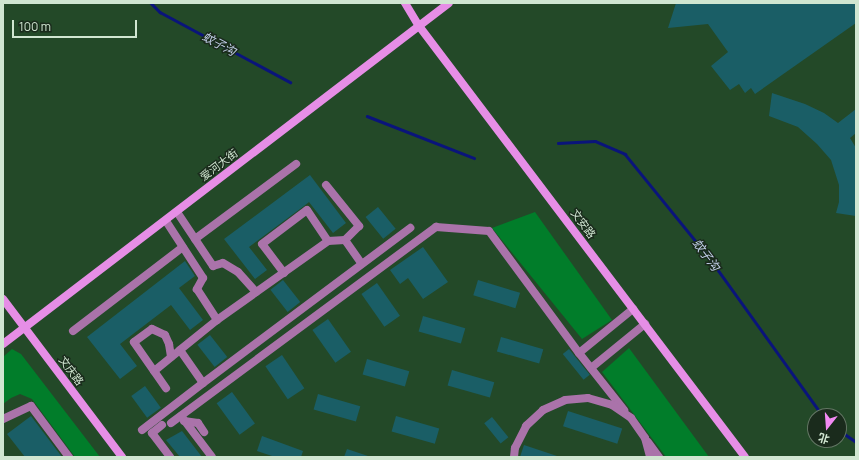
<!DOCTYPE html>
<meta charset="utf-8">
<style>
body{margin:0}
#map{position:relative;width:859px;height:460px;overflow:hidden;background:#234928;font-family:Manrope,"Noto Sans SC",sans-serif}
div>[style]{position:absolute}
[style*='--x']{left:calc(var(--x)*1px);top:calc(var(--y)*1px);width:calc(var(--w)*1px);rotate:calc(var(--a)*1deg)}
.green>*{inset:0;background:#017d2a}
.stream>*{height:2.5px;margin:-1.25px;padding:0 1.25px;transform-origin:1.25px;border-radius:1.25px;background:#0a147b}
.building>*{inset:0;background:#1a5e66;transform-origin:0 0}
.street>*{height:8px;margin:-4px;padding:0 4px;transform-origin:4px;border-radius:4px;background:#aa73aa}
.secondary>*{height:8px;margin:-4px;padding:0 4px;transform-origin:4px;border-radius:4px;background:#e68ee6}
span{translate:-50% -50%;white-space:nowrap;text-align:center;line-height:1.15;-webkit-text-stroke:3px #1a2b1c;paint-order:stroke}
.street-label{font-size:11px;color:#d0e6d1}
.water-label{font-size:12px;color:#c5d1ec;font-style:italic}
.frame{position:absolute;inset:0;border:4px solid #d0e6d1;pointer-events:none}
.north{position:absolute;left:807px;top:408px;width:40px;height:40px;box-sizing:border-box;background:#1a2b1c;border:1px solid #637664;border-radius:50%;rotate:197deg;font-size:11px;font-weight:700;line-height:16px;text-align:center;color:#d0e6d1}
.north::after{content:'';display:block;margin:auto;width:14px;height:18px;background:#f28af3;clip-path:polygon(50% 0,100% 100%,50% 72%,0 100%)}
.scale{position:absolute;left:12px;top:20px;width:125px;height:18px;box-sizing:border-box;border:2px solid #d0e6d1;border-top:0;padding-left:5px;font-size:12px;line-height:14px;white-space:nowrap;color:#d0e6d1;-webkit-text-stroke:3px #1a2b1c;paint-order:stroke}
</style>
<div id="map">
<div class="green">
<i style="clip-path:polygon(535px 212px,612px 320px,582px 339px,492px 228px)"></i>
<i style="clip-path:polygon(629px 348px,709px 457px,666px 457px,602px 372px)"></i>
<i style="clip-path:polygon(12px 349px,21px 354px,100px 457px,75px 457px,32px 399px,20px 394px,11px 398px,3px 404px,3px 357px)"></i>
</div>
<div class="stream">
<i style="--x:151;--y:3;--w:13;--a:45"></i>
<i style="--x:160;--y:12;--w:148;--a:28.3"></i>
<i style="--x:367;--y:116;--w:115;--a:21.4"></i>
<i style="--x:558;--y:143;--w:37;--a:-3"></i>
<i style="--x:595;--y:141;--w:33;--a:23"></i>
<i style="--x:625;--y:154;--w:132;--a:50.9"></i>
<i style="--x:708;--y:256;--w:197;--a:54.3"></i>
<i style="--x:839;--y:430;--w:21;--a:35"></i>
</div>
<div class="building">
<i style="clip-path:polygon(676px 3px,856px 3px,856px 23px,755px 94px,751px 88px,745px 93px,739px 84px,730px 90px,711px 66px,728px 52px,708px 24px,668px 28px)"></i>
<i style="clip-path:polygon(772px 93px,805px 104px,824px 113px,838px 123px,856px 109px,856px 133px,850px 138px,856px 148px,856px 216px,836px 213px,839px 202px,839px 185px,831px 160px,817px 144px,798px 127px,769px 116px)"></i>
<i style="clip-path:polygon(310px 175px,346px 223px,333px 233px,309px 202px,304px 206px,249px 247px,267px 270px,255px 279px,224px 239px)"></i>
<i style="left:378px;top:207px;width:28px;height:16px;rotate:51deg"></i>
<i style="clip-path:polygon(423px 247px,448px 282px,423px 299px,408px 278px,400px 284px,390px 270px)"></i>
<i style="clip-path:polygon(185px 261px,195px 276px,179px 288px,203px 320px,190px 330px,171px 305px,120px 344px,137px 366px,120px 379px,87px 337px)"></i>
<i style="left:283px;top:280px;width:28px;height:16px;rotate:52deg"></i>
<i style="left:478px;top:280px;width:44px;height:16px;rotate:17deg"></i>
<i style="left:377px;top:283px;width:40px;height:19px;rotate:55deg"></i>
<i style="left:423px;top:316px;width:44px;height:16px;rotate:16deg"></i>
<i style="left:328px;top:319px;width:40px;height:19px;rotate:55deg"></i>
<i style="left:210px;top:335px;width:28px;height:16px;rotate:52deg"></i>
<i style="left:501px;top:337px;width:44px;height:15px;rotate:16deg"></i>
<i style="left:569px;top:349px;width:33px;height:8px;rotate:51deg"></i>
<i style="left:282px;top:355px;width:40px;height:20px;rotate:56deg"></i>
<i style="left:367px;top:359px;width:44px;height:16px;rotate:16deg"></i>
<i style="left:452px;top:370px;width:44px;height:16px;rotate:16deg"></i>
<i style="left:145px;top:386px;width:27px;height:17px;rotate:54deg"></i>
<i style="left:232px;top:392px;width:39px;height:19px;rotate:54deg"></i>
<i style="left:318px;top:394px;width:44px;height:16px;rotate:16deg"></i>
<i style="left:568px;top:411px;width:57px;height:16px;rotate:18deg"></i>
<i style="clip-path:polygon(31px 416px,62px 457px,25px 457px,7px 434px)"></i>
<i style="left:396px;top:416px;width:45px;height:16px;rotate:16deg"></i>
<i style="left:492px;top:417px;width:26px;height:10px;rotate:51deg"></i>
<i style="clip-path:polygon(182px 431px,202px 457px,180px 457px,166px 440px)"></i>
<i style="clip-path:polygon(262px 436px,303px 451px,301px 457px,275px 457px,257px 451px)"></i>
<i style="clip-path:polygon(524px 445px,557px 456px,557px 457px,520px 457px)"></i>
<i style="clip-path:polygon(347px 449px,368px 456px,368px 457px,344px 457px)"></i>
</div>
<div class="street">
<i style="--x:326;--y:185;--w:53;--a:51.2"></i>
<i style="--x:359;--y:226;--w:20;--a:135"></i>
<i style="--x:177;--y:212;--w:65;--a:56.3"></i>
<i style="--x:213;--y:266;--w:10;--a:-17"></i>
<i style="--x:223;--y:263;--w:17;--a:31"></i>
<i style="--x:238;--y:272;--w:27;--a:48"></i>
<i style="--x:166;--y:221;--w:68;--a:57"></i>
<i style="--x:203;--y:278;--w:13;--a:119"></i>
<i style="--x:197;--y:289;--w:37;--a:57"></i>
<i style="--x:217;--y:320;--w:48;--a:141"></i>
<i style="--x:180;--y:350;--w:33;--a:141"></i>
<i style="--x:154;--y:371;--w:35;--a:-125"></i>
<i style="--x:134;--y:342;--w:22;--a:-36"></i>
<i style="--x:152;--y:329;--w:14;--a:25"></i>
<i style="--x:165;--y:335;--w:10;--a:66"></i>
<i style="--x:169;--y:344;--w:13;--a:81"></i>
<i style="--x:195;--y:239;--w:126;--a:-36.6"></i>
<i style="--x:284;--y:273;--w:36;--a:-127"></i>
<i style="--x:262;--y:244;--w:56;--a:-37.1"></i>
<i style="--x:307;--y:210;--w:37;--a:56"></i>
<i style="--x:217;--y:320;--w:136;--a:-35.4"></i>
<i style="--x:328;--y:241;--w:17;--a:-3"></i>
<i style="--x:345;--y:240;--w:29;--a:55"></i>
<i style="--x:73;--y:331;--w:138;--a:-37.4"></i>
<i style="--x:579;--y:353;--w:73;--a:51.7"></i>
<i style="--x:591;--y:368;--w:70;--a:-39.2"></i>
<i style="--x:154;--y:371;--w:21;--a:55"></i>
<i style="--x:203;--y:383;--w:259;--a:-36.8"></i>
<i style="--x:181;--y:416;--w:51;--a:52.9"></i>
<i style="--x:3;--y:419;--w:31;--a:-25"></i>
<i style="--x:31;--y:406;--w:64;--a:53.3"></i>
<i style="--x:184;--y:421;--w:14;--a:8"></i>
<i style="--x:198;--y:423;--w:11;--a:56"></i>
<i style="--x:171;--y:423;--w:330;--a:-36.5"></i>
<i style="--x:436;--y:227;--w:53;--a:4.3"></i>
<i style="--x:489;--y:231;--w:152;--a:53.6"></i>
<i style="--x:579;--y:353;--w:70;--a:-39.2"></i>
<i style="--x:162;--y:425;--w:13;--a:141"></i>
<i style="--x:152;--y:433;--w:30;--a:53"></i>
<i style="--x:142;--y:430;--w:77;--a:-37.6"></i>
<i style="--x:203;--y:383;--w:40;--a:-124.9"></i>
<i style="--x:648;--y:442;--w:19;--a:54"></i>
<i style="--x:514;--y:457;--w:9;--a:-84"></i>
<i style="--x:515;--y:448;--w:25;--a:-63"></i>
<i style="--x:526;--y:426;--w:23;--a:-43"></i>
<i style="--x:543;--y:410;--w:24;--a:-24"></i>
<i style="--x:565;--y:400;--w:23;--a:-5"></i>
<i style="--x:588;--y:398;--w:25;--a:16"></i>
<i style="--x:612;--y:405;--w:23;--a:34"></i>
<i style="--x:631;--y:418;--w:24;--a:55"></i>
<i style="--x:645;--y:438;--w:20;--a:75"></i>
</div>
<div class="secondary">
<i style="--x:405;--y:3;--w:27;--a:59"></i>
<i style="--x:419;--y:26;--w:540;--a:52.9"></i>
<i style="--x:3;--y:299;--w:198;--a:53"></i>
<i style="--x:3;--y:344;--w:561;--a:-37.4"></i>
</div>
<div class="street-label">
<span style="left:219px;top:165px;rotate:-37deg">爱河大街</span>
<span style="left:583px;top:224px;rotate:53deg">文安路</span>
<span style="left:71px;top:371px;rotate:53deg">文庆路</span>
</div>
<div class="water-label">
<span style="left:219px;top:44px;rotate:28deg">蚊子沟</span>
<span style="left:706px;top:255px;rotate:53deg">蚊子沟</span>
</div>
<div class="frame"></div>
<div class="north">北</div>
<div class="scale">100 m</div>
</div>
